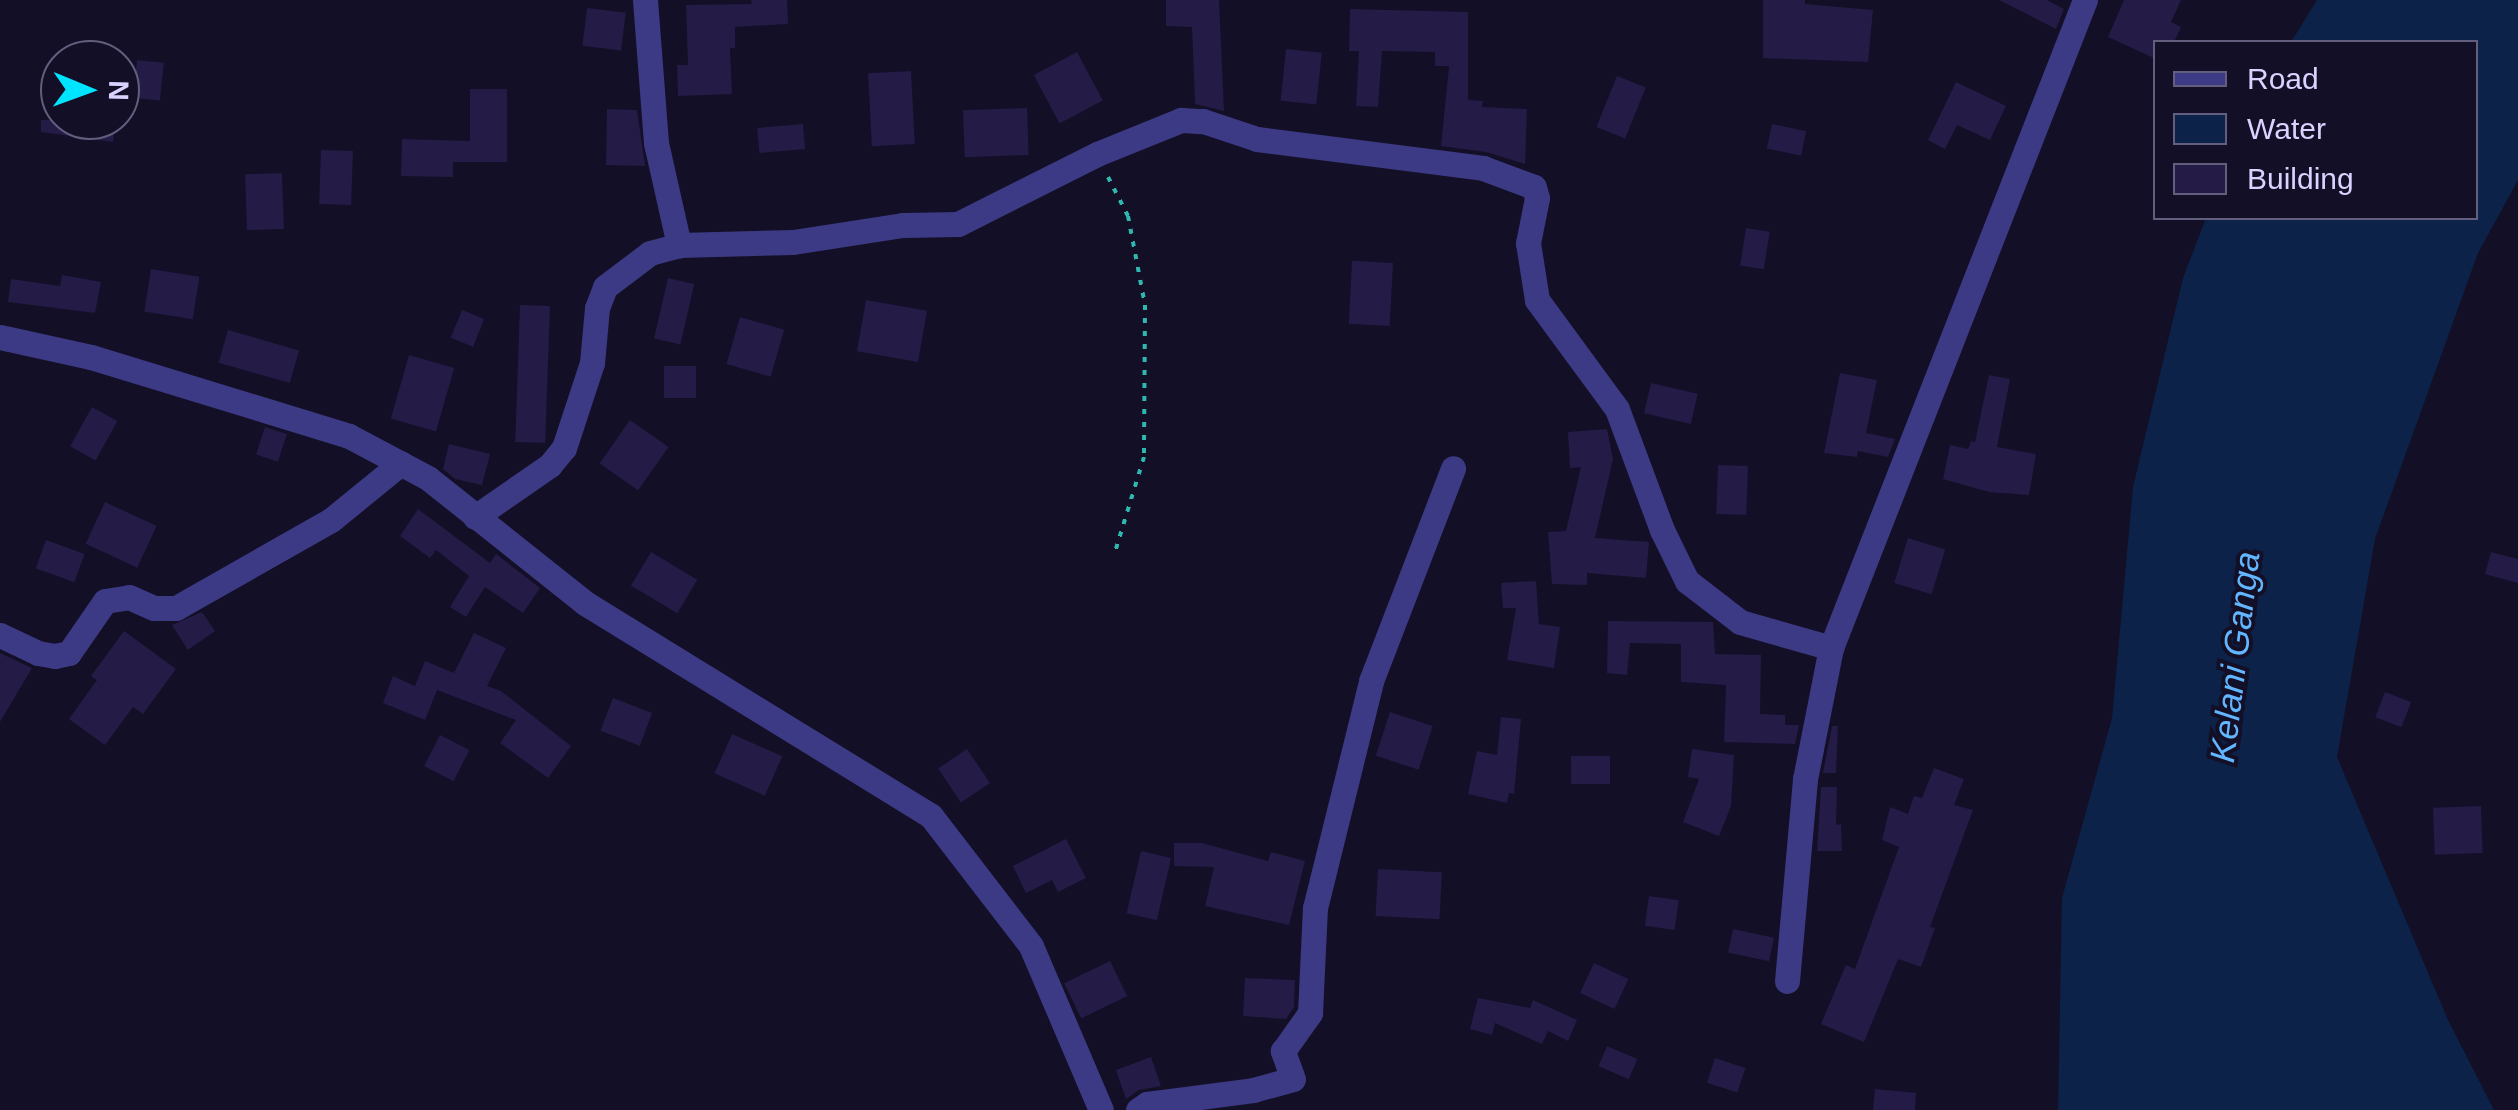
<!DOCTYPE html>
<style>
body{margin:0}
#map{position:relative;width:2518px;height:1110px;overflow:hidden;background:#130f26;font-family:Helvetica,sans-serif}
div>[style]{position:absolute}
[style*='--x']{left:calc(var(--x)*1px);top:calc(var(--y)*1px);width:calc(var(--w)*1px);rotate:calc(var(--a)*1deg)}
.water>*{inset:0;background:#0c2248}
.building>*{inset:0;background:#241b47;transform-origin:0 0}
.path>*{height:4px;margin-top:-2px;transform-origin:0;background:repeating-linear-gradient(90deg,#2fb8b0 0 5px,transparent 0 13px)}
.minor>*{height:25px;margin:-12.5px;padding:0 12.5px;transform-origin:12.5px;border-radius:12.5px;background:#3d3a85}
span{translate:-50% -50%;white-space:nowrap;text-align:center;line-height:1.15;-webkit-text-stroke:8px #130f26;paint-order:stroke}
.water-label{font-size:35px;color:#62b6ff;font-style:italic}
.legend{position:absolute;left:2153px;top:40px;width:325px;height:180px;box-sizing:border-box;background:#130f26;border:2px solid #625e7d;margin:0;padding:12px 18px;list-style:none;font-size:30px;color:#d9d4ff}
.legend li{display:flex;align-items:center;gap:20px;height:50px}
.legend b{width:50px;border:2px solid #625e7d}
.north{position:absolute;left:40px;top:40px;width:100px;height:100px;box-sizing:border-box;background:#130f26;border:2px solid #625e7d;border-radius:50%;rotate:91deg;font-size:28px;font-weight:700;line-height:40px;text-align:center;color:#d9d4ff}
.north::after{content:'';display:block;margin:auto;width:35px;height:45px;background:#00e5ff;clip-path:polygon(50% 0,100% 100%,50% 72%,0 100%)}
</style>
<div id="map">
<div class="water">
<i style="clip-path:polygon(2317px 0,2518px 0,2518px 180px,2478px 253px,2375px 539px,2337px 757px,2448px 1020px,2494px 1110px,2058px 1110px,2062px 898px,2112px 718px,2133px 487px,2183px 278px,2206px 218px,2476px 218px,2476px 42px,2291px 42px)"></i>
</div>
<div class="building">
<i style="clip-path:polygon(751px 0,787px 0,788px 24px,735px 27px,735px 48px,730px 48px,732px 94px,678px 96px,677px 65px,688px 65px,686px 5px,752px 4px)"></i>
<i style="clip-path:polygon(1166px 0,1219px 0,1224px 111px,1195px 104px,1192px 27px,1166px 26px)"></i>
<i style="clip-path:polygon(1763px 0,1805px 0,1805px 4px,1873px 10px,1868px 62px,1763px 58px)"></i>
<i style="clip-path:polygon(1999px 0,2047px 0,2064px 9px,2056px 29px)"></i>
<i style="clip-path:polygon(2124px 0,2181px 0,2171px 22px,2181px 27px,2174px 42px,2156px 42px,2156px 59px,2108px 37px)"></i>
<i style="left:587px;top:8px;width:39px;height:38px;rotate:7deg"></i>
<i style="clip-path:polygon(1350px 9px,1468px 12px,1468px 100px,1483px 101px,1482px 107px,1527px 109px,1525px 164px,1486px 152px,1441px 146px,1449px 66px,1435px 66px,1435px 52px,1382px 51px,1378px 107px,1356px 106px,1359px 51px,1349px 51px)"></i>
<i style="left:1286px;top:49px;width:36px;height:52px;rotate:6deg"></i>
<i style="left:1077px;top:52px;width:55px;height:49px;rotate:62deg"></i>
<i style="left:137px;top:60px;width:27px;height:38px;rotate:6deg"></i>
<i style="left:911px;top:71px;width:73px;height:43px;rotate:87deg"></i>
<i style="left:1617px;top:76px;width:31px;height:55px;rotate:22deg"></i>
<i style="clip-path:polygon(1956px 82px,2006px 106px,1990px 140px,1957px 125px,1945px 149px,1928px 140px)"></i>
<i style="clip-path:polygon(470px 89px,507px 89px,507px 162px,453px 162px,453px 177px,401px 176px,402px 139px,470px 141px)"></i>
<i style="left:1027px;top:108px;width:47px;height:64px;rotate:88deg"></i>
<i style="clip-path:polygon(607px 109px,637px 110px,645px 166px,606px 165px)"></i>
<i style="clip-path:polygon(41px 120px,116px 120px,113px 142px,41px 132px)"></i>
<i style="left:803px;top:124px;width:25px;height:46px;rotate:85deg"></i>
<i style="left:1772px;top:124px;width:35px;height:25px;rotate:12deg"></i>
<i style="left:321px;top:150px;width:32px;height:54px;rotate:2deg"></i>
<i style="left:282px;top:173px;width:56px;height:37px;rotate:88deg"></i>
<i style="left:1746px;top:228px;width:24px;height:38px;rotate:9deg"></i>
<i style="left:1393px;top:263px;width:63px;height:41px;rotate:93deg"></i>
<i style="left:151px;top:269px;width:49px;height:43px;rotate:9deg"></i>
<i style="clip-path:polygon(62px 275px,101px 282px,95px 313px,8px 302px,11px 279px,60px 286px)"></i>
<i style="left:668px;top:278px;width:27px;height:62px;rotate:13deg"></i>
<i style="left:866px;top:300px;width:62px;height:52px;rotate:10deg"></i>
<i style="left:520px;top:305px;width:30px;height:137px;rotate:2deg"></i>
<i style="left:462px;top:310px;width:24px;height:30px;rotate:22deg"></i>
<i style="left:740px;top:317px;width:46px;height:49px;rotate:16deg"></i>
<i style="left:228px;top:330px;width:74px;height:34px;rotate:16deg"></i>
<i style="left:409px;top:355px;width:47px;height:66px;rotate:16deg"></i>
<i style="left:696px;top:366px;width:32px;height:32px;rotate:90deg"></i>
<i style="clip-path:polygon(1840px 373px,1877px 380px,1866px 433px,1895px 439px,1888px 457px,1858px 451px,1857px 457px,1824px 453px)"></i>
<i style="clip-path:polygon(1989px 375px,2010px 379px,1997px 447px,2036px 454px,2029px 495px,1989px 492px,1943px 479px,1950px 445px,1968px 449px,1971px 441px,1975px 442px)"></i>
<i style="left:1651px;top:383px;width:48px;height:31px;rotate:13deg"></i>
<i style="left:92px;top:407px;width:29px;height:45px;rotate:29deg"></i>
<i style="left:630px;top:420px;width:47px;height:53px;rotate:35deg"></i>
<i style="left:265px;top:427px;width:23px;height:29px;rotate:18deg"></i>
<i style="clip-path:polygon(1607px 429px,1613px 459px,1595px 538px,1649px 542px,1646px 578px,1587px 573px,1587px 585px,1552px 584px,1548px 532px,1566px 531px,1581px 467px,1570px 468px,1568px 432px)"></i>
<i style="clip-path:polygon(449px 444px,490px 454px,482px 485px,455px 479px,443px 469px)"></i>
<i style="left:1718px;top:465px;width:30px;height:49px;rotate:2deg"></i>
<i style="left:105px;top:502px;width:57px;height:46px;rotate:25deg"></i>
<i style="clip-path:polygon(418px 509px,490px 563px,496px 554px,540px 588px,523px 613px,485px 587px,466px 617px,450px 607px,469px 576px,436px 550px,430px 558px,400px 536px)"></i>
<i style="left:1908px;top:538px;width:39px;height:47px;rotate:17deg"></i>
<i style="left:46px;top:540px;width:41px;height:30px;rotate:20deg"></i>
<i style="left:651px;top:552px;width:54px;height:39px;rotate:31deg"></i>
<i style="clip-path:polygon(2491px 552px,2518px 559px,2518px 583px,2485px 574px)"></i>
<i style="clip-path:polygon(1536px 581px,1539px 624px,1560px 627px,1554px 668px,1507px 660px,1516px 608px,1503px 608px,1501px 583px)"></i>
<i style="clip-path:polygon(202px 612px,215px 631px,188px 650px,172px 625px)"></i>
<i style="clip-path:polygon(1608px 621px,1713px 622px,1715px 654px,1761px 655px,1760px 714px,1785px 715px,1785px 725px,1799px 725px,1795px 744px,1724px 742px,1726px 685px,1681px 682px,1681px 644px,1630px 643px,1627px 675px,1607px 673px)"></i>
<i style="clip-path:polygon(124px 631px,176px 669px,143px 714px,133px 707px,105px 745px,69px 719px,97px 680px,91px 676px)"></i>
<i style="clip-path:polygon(474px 633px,506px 648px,487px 686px,501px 691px,571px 746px,548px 778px,500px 743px,516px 720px,437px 690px,425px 720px,383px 703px,393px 676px,415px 686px,425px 661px,454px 673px)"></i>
<i style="clip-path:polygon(0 653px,32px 668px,0 722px)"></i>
<i style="left:2385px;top:692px;width:28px;height:27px;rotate:21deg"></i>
<i style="left:613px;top:698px;width:42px;height:35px;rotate:21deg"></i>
<i style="left:1390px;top:712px;width:45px;height:46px;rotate:18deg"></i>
<i style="clip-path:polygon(1501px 717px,1521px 719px,1514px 794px,1509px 793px,1507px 803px,1468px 794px,1477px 751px,1497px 755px)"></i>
<i style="clip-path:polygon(1832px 726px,1838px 726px,1836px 773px,1823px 773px)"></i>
<i style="left:732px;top:734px;width:55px;height:43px;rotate:24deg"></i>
<i style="left:440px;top:735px;width:33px;height:35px;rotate:27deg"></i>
<i style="left:967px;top:749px;width:41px;height:35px;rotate:56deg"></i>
<i style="clip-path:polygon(1692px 749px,1734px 755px,1731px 806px,1719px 836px,1683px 822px,1699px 779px,1688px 777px)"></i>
<i style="left:1610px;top:756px;width:28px;height:39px;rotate:90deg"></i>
<i style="clip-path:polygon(1934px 768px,1964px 779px,1954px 805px,1973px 810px,1930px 927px,1935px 928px,1921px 967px,1898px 959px,1864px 1042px,1821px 1024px,1846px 965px,1855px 969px,1899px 847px,1882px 840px,1890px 807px,1908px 814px,1914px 796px,1922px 798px)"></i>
<i style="clip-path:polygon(1821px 787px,1837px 787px,1836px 825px,1841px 824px,1842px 851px,1817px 851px)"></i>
<i style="left:2481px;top:806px;width:47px;height:48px;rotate:88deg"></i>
<i style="clip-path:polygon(1066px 839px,1086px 878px,1058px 892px,1052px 880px,1026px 893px,1013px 866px)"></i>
<i style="clip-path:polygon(1174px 843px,1202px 843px,1268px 861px,1271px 852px,1305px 861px,1289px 925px,1205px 906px,1214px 867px,1174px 866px)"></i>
<i style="left:1141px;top:851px;width:31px;height:64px;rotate:13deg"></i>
<i style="left:1378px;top:869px;width:64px;height:47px;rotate:3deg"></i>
<i style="left:1649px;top:896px;width:30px;height:30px;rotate:8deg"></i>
<i style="left:1733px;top:929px;width:42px;height:24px;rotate:12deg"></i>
<i style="left:1110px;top:961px;width:39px;height:51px;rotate:64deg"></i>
<i style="left:1594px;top:963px;width:38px;height:33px;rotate:25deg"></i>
<i style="clip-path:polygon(1245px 978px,1295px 980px,1294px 1007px,1286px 1019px,1243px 1016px)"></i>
<i style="clip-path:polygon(1478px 998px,1530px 1008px,1533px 1000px,1577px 1020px,1568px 1041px,1548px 1031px,1542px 1044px,1495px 1023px,1492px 1035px,1470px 1029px)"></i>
<i style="left:1607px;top:1046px;width:33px;height:22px;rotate:23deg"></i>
<i style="clip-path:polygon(1151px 1057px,1161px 1086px,1139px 1090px,1126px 1099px,1116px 1070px)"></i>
<i style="left:1715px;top:1058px;width:32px;height:26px;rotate:18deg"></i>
<i style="clip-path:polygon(1875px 1089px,1916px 1093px,1915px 1110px,1873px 1110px)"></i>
</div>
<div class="path">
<i style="--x:1108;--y:177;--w:44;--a:62.9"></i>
<i style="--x:1128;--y:216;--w:91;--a:79.2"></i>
<i style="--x:1145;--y:305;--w:152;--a:90.4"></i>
<i style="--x:1144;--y:457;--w:102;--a:107"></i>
</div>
<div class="minor">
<i style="--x:645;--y:0;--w:143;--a:85.6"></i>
<i style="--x:656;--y:143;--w:105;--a:77.3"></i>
<i style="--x:0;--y:337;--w:93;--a:12.4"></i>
<i style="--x:91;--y:357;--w:270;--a:17"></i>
<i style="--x:349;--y:436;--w:89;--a:28"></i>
<i style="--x:428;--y:478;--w:201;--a:38.5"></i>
<i style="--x:585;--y:603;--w:406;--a:31.6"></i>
<i style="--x:931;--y:816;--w:164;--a:52.4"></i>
<i style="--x:1031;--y:946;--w:178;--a:66.9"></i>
<i style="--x:475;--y:517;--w:91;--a:-34.7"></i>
<i style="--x:550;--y:465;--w:22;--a:-51"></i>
<i style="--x:564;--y:448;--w:89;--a:-71.8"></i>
<i style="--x:592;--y:363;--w:55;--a:-84.8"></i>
<i style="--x:597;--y:308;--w:22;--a:-69"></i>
<i style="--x:605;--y:287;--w:56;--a:-37.1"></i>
<i style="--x:650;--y:253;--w:30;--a:-15"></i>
<i style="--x:679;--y:245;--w:114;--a:-1.5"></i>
<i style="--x:793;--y:242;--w:111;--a:-8.8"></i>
<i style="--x:903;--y:225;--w:55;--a:-1"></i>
<i style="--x:958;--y:224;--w:156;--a:-26.7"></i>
<i style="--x:1097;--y:154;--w:91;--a:-22"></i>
<i style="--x:1181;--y:120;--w:22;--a:3"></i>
<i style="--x:1203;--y:121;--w:57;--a:18.4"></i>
<i style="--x:1257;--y:139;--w:228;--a:7.3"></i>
<i style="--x:1483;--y:168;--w:54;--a:20.4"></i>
<i style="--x:1534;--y:187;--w:11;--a:75"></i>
<i style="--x:1537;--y:198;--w:46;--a:101.3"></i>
<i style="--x:1528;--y:243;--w:58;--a:81"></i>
<i style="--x:1537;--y:300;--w:135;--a:53.7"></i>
<i style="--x:1617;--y:409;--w:129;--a:69.6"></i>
<i style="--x:1662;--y:530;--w:57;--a:63.9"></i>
<i style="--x:1687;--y:581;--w:67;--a:37.7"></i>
<i style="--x:1740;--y:622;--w:95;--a:15.9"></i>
<i style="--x:0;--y:635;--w:42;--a:25.3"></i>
<i style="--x:38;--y:653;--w:17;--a:10"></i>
<i style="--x:55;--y:656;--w:14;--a:-12"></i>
<i style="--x:69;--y:653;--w:63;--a:-55.3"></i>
<i style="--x:105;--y:601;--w:24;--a:-9"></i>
<i style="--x:129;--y:597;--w:27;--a:24"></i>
<i style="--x:154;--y:608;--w:22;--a:0"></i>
<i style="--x:176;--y:608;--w:178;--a:-29.6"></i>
<i style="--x:331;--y:520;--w:90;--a:-39.2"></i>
<i style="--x:1787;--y:981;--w:203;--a:-84.9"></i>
<i style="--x:1805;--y:779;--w:134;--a:-78.8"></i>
<i style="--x:1831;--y:648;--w:696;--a:-68.6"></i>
<i style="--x:1138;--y:1110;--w:11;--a:-34"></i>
<i style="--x:1147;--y:1104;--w:107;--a:-7.5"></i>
<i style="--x:1253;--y:1090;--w:41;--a:-15.4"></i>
<i style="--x:1293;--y:1079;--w:30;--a:-110"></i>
<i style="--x:1283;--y:1051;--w:47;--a:-54.6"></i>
<i style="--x:1310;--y:1013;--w:105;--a:-87.3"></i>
<i style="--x:1315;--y:908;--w:234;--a:-76.1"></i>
<i style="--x:1371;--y:681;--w:228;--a:-68.9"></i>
</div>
<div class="water-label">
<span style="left:2235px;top:657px;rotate:-83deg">Kelani Ganga</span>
</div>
<ul class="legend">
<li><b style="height:12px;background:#3d3a85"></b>Road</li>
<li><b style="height:28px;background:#0c2248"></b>Water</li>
<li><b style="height:28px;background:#241b47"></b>Building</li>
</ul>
<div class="north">N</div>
</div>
